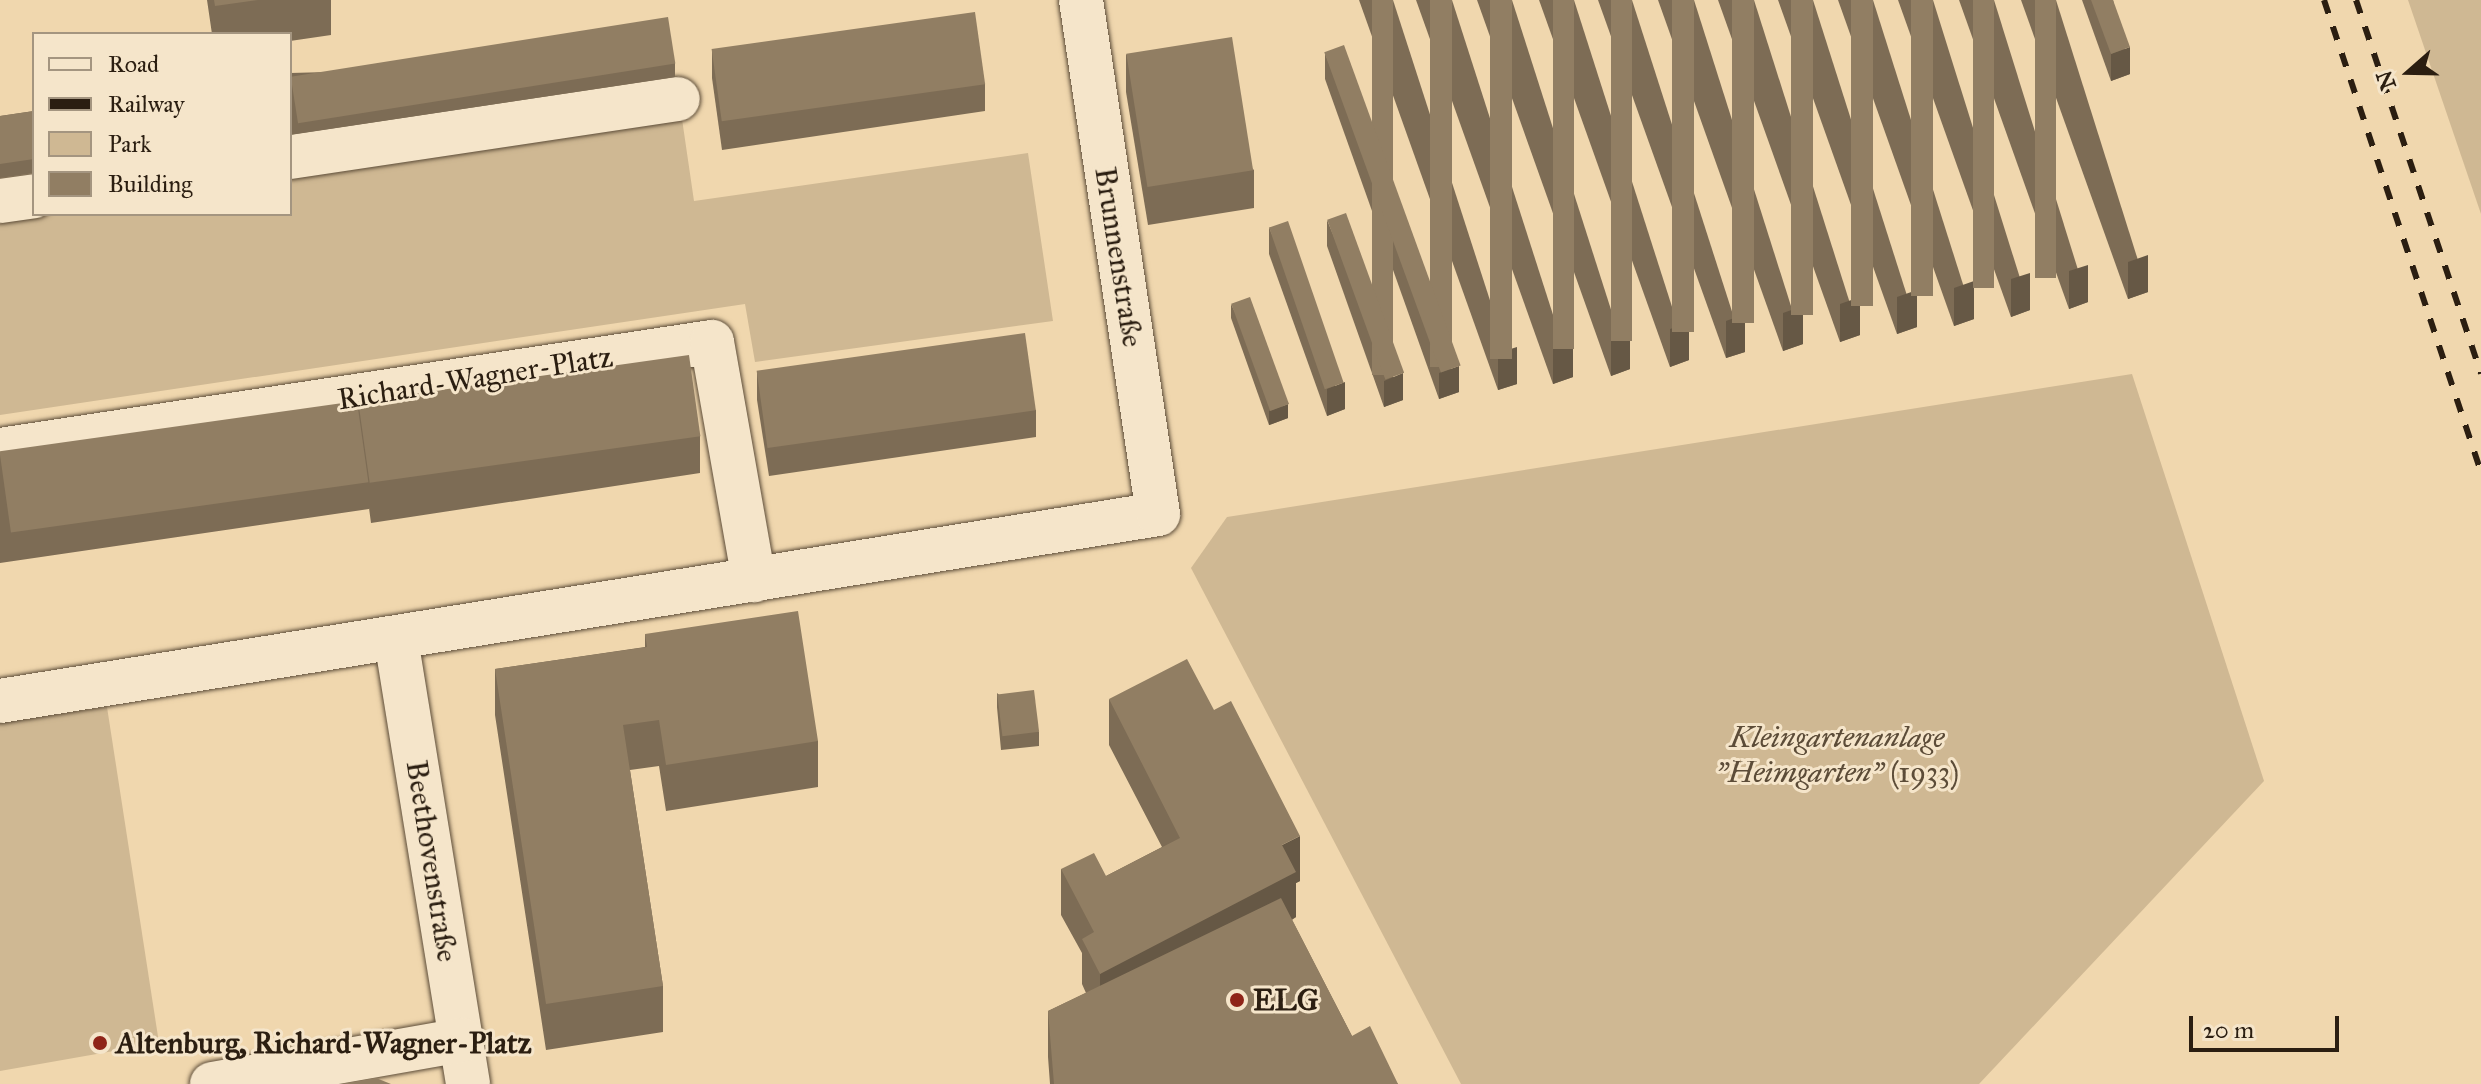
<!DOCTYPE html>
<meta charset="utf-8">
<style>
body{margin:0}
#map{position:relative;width:2481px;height:1084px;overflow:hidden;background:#f0d7ae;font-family:"IM FELL Great Primer",serif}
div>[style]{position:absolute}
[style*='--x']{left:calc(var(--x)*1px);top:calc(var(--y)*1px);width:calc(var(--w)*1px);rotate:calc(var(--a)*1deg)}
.green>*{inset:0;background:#cfb893}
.roads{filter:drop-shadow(0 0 2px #5c4c38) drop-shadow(0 0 2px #5c4c38)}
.minor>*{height:44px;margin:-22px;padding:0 22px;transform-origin:22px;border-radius:22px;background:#f5e5ca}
.rail>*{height:6px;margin-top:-3px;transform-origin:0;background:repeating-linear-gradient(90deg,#2b1e11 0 14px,transparent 0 28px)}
.wall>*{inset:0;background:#7d6c55}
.shaded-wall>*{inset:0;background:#665845}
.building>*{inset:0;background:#917e63;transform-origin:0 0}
.dots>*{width:22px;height:22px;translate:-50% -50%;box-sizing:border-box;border:4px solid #f5e5ca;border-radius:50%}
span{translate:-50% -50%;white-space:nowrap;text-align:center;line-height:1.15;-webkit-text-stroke:6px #f5e5ca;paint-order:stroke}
.street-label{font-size:30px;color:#2b1e11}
.park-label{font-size:30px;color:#5c4c38;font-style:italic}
.poi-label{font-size:30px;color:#2b1e11;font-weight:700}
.left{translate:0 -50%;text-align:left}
.legend{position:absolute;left:32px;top:32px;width:260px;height:184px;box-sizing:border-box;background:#f5e5ca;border:2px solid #a49580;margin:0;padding:10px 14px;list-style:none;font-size:24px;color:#2b1e11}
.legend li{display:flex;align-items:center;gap:16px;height:40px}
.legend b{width:40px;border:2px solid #a49580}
.north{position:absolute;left:2369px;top:32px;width:80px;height:80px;-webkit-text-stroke:6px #f5e5ca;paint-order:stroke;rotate:250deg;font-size:22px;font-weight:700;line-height:32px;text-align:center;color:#2b1e11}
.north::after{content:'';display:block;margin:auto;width:28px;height:36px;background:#2b1e11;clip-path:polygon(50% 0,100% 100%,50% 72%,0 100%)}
.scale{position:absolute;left:2189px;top:1016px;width:150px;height:36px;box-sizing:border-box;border:4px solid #2b1e11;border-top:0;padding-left:10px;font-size:24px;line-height:28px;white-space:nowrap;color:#2b1e11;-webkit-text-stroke:6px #f5e5ca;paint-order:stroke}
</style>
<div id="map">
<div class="green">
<i style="clip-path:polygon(2408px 0,2481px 0,2481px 214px)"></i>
<i style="clip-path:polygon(682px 119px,694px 201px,1028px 153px,1053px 321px,755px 362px,745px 304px,0 415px,0 221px,49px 214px,290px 214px,290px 178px)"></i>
<i style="clip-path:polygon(2132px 374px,2264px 781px,1979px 1084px,1461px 1084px,1191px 568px,1227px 517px)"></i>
<i style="clip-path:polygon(107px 707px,159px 1043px,0 1071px,0 723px)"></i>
</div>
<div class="roads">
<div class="minor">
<i style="--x:290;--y:157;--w:392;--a:-8.5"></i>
<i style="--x:0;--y:201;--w:34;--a:-8"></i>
<i style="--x:0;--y:450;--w:720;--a:-8.63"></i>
<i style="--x:712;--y:342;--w:242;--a:80"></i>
<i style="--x:396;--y:639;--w:451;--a:80.8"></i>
<i style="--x:0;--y:701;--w:1173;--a:-9.17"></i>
<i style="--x:1158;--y:514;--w:520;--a:-98.52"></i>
<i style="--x:212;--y:1084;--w:254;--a:-10"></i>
</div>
</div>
<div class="rail">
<i style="--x:2324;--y:0;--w:497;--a:71.6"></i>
<i style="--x:2356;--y:0;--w:394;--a:71.5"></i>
</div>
<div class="wall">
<i style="clip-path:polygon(207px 0,331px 0,331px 35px,290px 41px,290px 34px,212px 34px)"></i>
<i style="clip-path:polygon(1359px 0,1393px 0,1517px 384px,1498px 390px)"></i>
<i style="clip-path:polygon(1416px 0,1452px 0,1573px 377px,1553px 384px)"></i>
<i style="clip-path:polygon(1477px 0,1512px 0,1630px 369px,1611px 376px)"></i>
<i style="clip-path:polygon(1539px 0,1574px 0,1689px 360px,1670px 367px)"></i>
<i style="clip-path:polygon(1598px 0,1632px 0,1745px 352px,1726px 358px)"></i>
<i style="clip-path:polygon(1658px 0,1694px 0,1803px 344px,1783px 351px)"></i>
<i style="clip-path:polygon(1718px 0,1754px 0,1860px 335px,1840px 342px)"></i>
<i style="clip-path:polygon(1778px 0,1813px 0,1917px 327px,1897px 334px)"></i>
<i style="clip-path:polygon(1838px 0,1873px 0,1974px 319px,1954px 326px)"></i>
<i style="clip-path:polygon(1898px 0,1933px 0,2030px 310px,2011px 317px)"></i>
<i style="clip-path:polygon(1959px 0,1994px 0,2088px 302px,2069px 309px)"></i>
<i style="clip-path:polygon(2021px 0,2056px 0,2148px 292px,2128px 299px)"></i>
<i style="clip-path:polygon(2082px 0,2113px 0,2130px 74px,2111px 81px)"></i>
<i style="clip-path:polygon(712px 51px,985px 84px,985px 111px,722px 150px,712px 78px)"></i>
<i style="clip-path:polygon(1325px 53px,1459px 392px,1439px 399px,1325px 79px)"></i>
<i style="clip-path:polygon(1126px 54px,1254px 170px,1254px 208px,1148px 225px,1126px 92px)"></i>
<i style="clip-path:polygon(675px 63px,675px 77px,290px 135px,290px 73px)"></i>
<i style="clip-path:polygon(34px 111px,34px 173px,0 178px,0 116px)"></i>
<i style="clip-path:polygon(1327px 220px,1403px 400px,1384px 407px,1327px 246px)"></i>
<i style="clip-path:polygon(1269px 227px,1345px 409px,1327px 416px,1269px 254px)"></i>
<i style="clip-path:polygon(1231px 304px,1288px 418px,1269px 425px,1231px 318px)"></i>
<i style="clip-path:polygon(757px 373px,1036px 410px,1036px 437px,769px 476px,757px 400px)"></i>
<i style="clip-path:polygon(359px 405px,700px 436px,700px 473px,371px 523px,369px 508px,369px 509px,0 563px,0 454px)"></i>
<i style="clip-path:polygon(645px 634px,818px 741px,818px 787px,666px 811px,659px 766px,630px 770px,663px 986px,663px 1032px,546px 1050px,495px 715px,495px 669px,645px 647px)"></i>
<i style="clip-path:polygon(997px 693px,1039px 732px,1039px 746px,1001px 750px,997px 707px)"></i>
<i style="clip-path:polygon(1109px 699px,1300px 881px,1296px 883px,1296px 917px,1292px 920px,1352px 1036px,1398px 1084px,1050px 1084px,1048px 1057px,1048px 1011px,1086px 993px,1082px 984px,1082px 953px,1061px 915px,1061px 869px,1106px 876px,1162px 847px,1109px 745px)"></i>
</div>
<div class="shaded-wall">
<i style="clip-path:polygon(2130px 47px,2130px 74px,2111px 81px,2111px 54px)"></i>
<i style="clip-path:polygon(2148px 255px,2148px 292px,2128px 299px,2128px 262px)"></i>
<i style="clip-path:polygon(2088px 265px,2088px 302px,2069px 309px,2069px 271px)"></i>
<i style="clip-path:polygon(2030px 273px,2030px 310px,2011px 317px,2011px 279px)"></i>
<i style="clip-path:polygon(1974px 281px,1974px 319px,1954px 326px,1954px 288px)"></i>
<i style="clip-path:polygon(1917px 290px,1917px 327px,1897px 334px,1897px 297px)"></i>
<i style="clip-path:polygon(1860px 297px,1860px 335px,1840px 342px,1840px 304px)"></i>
<i style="clip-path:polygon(1803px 306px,1803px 344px,1783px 351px,1783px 313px)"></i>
<i style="clip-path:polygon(1745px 314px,1745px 352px,1726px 358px,1726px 321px)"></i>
<i style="clip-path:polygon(1689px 323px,1689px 360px,1670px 367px,1670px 329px)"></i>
<i style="clip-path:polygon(1630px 331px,1630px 369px,1611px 376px,1611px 338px)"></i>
<i style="clip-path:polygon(1573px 340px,1573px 377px,1553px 384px,1553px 346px)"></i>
<i style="clip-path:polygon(1517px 347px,1517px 384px,1498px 390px,1498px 353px)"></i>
<i style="clip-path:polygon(1459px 366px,1459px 392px,1439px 399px,1439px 373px)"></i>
<i style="clip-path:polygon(1403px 373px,1403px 400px,1384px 407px,1384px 381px)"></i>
<i style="clip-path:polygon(1345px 382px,1345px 409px,1327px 416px,1327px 389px)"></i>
<i style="clip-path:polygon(1288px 404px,1288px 418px,1269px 425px,1269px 411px)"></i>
<i style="clip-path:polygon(1300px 836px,1300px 881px,1296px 883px,1296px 917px,1100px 1019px,1100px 974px,1282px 845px)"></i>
</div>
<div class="building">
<i style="clip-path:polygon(214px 0,258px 0,215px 6px)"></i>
<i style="left:1372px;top:0;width:21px;height:375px"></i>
<i style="left:1430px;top:0;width:22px;height:367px"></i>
<i style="left:1490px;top:0;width:22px;height:359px"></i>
<i style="left:1553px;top:0;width:21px;height:349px"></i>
<i style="left:1611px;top:0;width:21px;height:341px"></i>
<i style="left:1672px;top:0;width:22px;height:332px"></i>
<i style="left:1732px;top:0;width:22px;height:323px"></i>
<i style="left:1791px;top:0;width:22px;height:315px"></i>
<i style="left:1851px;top:0;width:22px;height:306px"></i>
<i style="left:1911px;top:0;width:22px;height:296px"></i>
<i style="left:1973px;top:0;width:21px;height:288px"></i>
<i style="left:2035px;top:0;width:21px;height:278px"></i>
<i style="clip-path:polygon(2091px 0,2113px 0,2130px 47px,2111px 54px)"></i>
<i style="left:975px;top:12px;width:73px;height:266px;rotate:82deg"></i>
<i style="left:668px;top:17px;width:47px;height:382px;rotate:81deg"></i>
<i style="left:1232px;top:37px;width:135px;height:107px;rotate:81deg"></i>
<i style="left:1344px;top:45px;width:341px;height:21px;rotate:70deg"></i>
<i style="clip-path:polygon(34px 111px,34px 159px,0 164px,0 116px)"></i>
<i style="left:1346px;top:213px;width:170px;height:20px;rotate:70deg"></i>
<i style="left:1288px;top:221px;width:171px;height:20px;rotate:71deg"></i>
<i style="left:1250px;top:297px;width:114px;height:20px;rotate:70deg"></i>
<i style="left:1025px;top:333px;width:78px;height:271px;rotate:82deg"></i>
<i style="left:689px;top:355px;width:82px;height:334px;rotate:82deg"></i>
<i style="left:357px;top:401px;width:82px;height:361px;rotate:82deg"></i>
<i style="clip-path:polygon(798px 611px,818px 741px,666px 765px,659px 720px,623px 725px,663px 986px,546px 1004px,495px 669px,647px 647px,645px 634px)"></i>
<i style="clip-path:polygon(1187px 659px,1214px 710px,1231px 701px,1300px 836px,1282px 845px,1296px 872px,1100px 974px,1082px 939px,1094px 932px,1061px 869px,1094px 853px,1106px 876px,1180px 838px,1109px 699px)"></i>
<i style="left:1034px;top:690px;width:42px;height:37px;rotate:83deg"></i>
<i style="clip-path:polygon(1281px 898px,1352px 1036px,1370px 1026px,1398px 1084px,1054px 1084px,1048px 1011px)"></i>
<i style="clip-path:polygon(376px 1078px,391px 1084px,342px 1084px)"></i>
</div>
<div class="dots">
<i style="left:1237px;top:1000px;background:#8f2418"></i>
<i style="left:100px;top:1043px;background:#8f2418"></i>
</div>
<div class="street-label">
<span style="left:1119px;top:257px;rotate:81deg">Brunnenstraße</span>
<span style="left:475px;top:378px;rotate:-9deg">Richard-Wagner-Platz</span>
<span style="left:432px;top:861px;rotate:81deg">Beethovenstraße</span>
</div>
<div class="park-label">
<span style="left:1837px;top:754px">Kleingartenanlage<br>"Heimgarten" (1933)</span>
</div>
<div class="poi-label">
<span class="left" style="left:1253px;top:1000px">ELG</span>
<span class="left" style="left:116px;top:1043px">Altenburg, Richard-Wagner-Platz</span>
</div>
<ul class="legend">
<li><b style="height:10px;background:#f5e5ca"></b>Road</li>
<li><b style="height:10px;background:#2b1e11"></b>Railway</li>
<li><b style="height:22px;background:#cfb893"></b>Park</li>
<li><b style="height:22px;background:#917e63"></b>Building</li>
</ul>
<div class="north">N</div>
<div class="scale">20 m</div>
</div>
